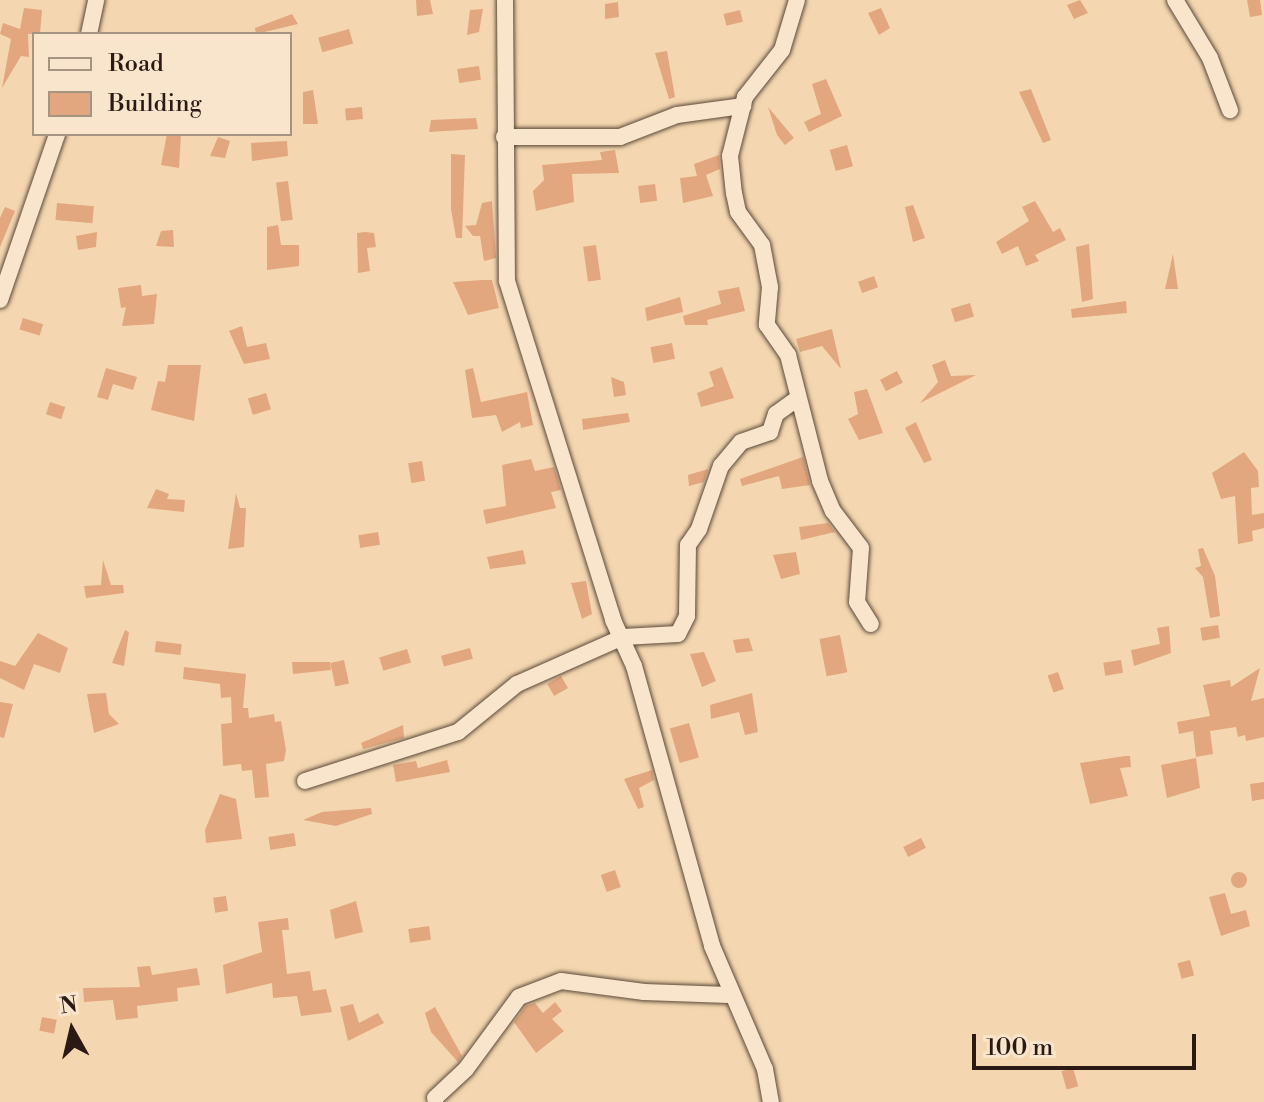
<!DOCTYPE html>
<style>
body{margin:0}
#map{position:relative;width:1264px;height:1102px;overflow:hidden;background:#f4d7b0;font-family:"Libre Bodoni",serif}
div>[style]{position:absolute}
[style*='--x']{left:calc(var(--x)*1px);top:calc(var(--y)*1px);width:calc(var(--w)*1px);rotate:calc(var(--a)*1deg)}
.building>*{inset:0;background:#e2a77e;transform-origin:0 0}
.round{border-radius:50%}
.roads{filter:drop-shadow(0 0 2px #5c493a) drop-shadow(0 0 2px #5c493a)}
.minor>*{height:16px;margin:-8px;padding:0 8px;transform-origin:8px;border-radius:8px;background:#f8e5cc}
span{translate:-50% -50%;white-space:nowrap;text-align:center;line-height:1.15;-webkit-text-stroke:8px #f8e5cc;paint-order:stroke}
.legend{position:absolute;left:32px;top:32px;width:260px;height:104px;box-sizing:border-box;background:#f8e5cc;border:2px solid #a69482;margin:0;padding:10px 14px;list-style:none;font-size:24px;color:#2a1a13}
.legend li{display:flex;align-items:center;gap:16px;height:40px}
.legend b{width:40px;border:2px solid #a69482}
.north{position:absolute;left:32px;top:990px;width:80px;height:80px;-webkit-text-stroke:6px #f8e5cc;paint-order:stroke;rotate:352deg;font-size:22px;font-weight:700;line-height:32px;text-align:center;color:#2a1a13}
.north::after{content:'';display:block;margin:auto;width:28px;height:36px;background:#2a1a13;clip-path:polygon(50% 0,100% 100%,50% 72%,0 100%)}
.scale{position:absolute;left:972px;top:1034px;width:224px;height:36px;box-sizing:border-box;border:4px solid #2a1a13;border-top:0;padding-left:10px;font-size:24px;line-height:28px;white-space:nowrap;color:#2a1a13;-webkit-text-stroke:6px #f8e5cc;paint-order:stroke}
</style>
<div id="map">
<div class="building">
<i style="clip-path:polygon(416px 0,430px 0,433px 14px,417px 16px)"></i>
<i style="clip-path:polygon(1080px 0,1088px 13px,1074px 19px,1067px 5px)"></i>
<i style="clip-path:polygon(1247px 0,1260px 0,1262px 15px,1250px 17px)"></i>
<i style="clip-path:polygon(618px 2px,619px 17px,605px 19px,605px 4px)"></i>
<i style="clip-path:polygon(24px 8px,42px 10px,40px 34px,28px 34px,29px 57px,21px 56px,2px 88px,11px 39px,0 34px,3px 23px,20px 29px)"></i>
<i style="clip-path:polygon(881px 8px,890px 28px,879px 35px,868px 13px)"></i>
<i style="clip-path:polygon(483px 9px,479px 32px,467px 35px,470px 10px)"></i>
<i style="left:740px;top:10px;width:12px;height:17px;rotate:76deg"></i>
<i style="clip-path:polygon(292px 14px,298px 24px,256px 34px,255px 28px)"></i>
<i style="left:349px;top:29px;width:15px;height:32px;rotate:74deg"></i>
<i style="clip-path:polygon(667px 51px,675px 97px,669px 99px,655px 53px)"></i>
<i style="left:479px;top:66px;width:14px;height:22px;rotate:82deg"></i>
<i style="clip-path:polygon(826px 79px,842px 116px,809px 132px,804px 122px,821px 114px,812px 84px)"></i>
<i style="clip-path:polygon(1031px 89px,1051px 140px,1043px 143px,1019px 92px)"></i>
<i style="clip-path:polygon(313px 90px,318px 124px,303px 124px,303px 92px)"></i>
<i style="left:362px;top:107px;width:12px;height:17px;rotate:85deg"></i>
<i style="clip-path:polygon(768px 107px,794px 138px,785px 145px,777px 135px)"></i>
<i style="clip-path:polygon(476px 118px,478px 129px,429px 132px,431px 120px)"></i>
<i style="clip-path:polygon(167px 134px,181px 134px,179px 168px,161px 165px)"></i>
<i style="clip-path:polygon(218px 137px,230px 141px,225px 158px,210px 156px)"></i>
<i style="clip-path:polygon(287px 141px,288px 156px,252px 161px,251px 143px)"></i>
<i style="left:847px;top:145px;width:22px;height:18px;rotate:74deg"></i>
<i style="clip-path:polygon(615px 150px,619px 173px,572px 174px,574px 202px,536px 211px,533px 191px,544px 180px,542px 165px,602px 160px,600px 152px)"></i>
<i style="clip-path:polygon(451px 154px,465px 155px,462px 238px,456px 238px,451px 209px)"></i>
<i style="clip-path:polygon(719px 155px,720px 169px,706px 175px,713px 196px,683px 203px,680px 178px,697px 176px,694px 164px)"></i>
<i style="left:288px;top:181px;width:39px;height:12px;rotate:83deg"></i>
<i style="left:655px;top:184px;width:17px;height:17px;rotate:83deg"></i>
<i style="clip-path:polygon(492px 201px,496px 258px,484px 261px,480px 236px,473px 236px,465px 226px,476px 225px,482px 203px)"></i>
<i style="clip-path:polygon(1035px 201px,1053px 232px,1060px 228px,1066px 240px,1035px 255px,1039px 261px,1026px 266px,1018px 246px,1002px 254px,996px 242px,1029px 221px,1022px 207px)"></i>
<i style="left:57px;top:203px;width:37px;height:17px;rotate:5deg"></i>
<i style="clip-path:polygon(913px 205px,925px 238px,913px 242px,905px 207px)"></i>
<i style="clip-path:polygon(5px 207px,15px 211px,0 247px,0 218px)"></i>
<i style="clip-path:polygon(278px 225px,281px 245px,299px 245px,299px 266px,267px 270px,267px 227px)"></i>
<i style="clip-path:polygon(173px 230px,174px 247px,156px 246px,161px 231px)"></i>
<i style="clip-path:polygon(97px 232px,96px 247px,78px 250px,76px 236px)"></i>
<i style="clip-path:polygon(365px 232px,374px 233px,376px 247px,367px 248px,370px 271px,358px 273px,357px 233px)"></i>
<i style="clip-path:polygon(1089px 244px,1093px 299px,1082px 302px,1076px 247px)"></i>
<i style="left:596px;top:245px;width:35px;height:13px;rotate:82deg"></i>
<i style="clip-path:polygon(1173px 254px,1178px 289px,1165px 289px)"></i>
<i style="left:874px;top:276px;width:12px;height:17px;rotate:70deg"></i>
<i style="clip-path:polygon(482px 280px,492px 280px,499px 308px,468px 315px,453px 282px)"></i>
<i style="clip-path:polygon(141px 285px,142px 296px,157px 294px,154px 324px,122px 326px,126px 307px,121px 308px,118px 288px)"></i>
<i style="clip-path:polygon(739px 287px,745px 311px,707px 320px,708px 325px,685px 325px,683px 316px,721px 304px,718px 291px)"></i>
<i style="clip-path:polygon(680px 297px,683px 312px,647px 321px,645px 308px)"></i>
<i style="clip-path:polygon(1126px 301px,1127px 313px,1072px 318px,1071px 309px)"></i>
<i style="left:970px;top:303px;width:14px;height:20px;rotate:73deg"></i>
<i style="left:23px;top:318px;width:21px;height:12px;rotate:17deg"></i>
<i style="clip-path:polygon(242px 326px,247px 347px,266px 343px,270px 359px,244px 364px,229px 331px)"></i>
<i style="clip-path:polygon(832px 329px,841px 369px,822px 346px,800px 352px,796px 339px)"></i>
<i style="left:672px;top:343px;width:16px;height:22px;rotate:79deg"></i>
<i style="clip-path:polygon(945px 360px,951px 376px,976px 375px,920px 403px,938px 382px,932px 365px)"></i>
<i style="clip-path:polygon(168px 365px,201px 365px,194px 421px,151px 410px,158px 381px,165px 382px)"></i>
<i style="clip-path:polygon(722px 367px,734px 398px,701px 407px,697px 393px,714px 386px,709px 372px)"></i>
<i style="clip-path:polygon(106px 368px,137px 377px,133px 390px,113px 384px,108px 400px,97px 397px)"></i>
<i style="clip-path:polygon(473px 368px,481px 402px,527px 392px,533px 425px,521px 428px,520px 422px,502px 432px,496px 415px,472px 418px,465px 370px)"></i>
<i style="left:897px;top:371px;width:13px;height:19px;rotate:63deg"></i>
<i style="clip-path:polygon(611px 377px,624px 382px,626px 395px,614px 397px)"></i>
<i style="clip-path:polygon(867px 389px,883px 433px,859px 440px,848px 419px,858px 414px,854px 392px)"></i>
<i style="left:266px;top:393px;width:17px;height:19px;rotate:73deg"></i>
<i style="left:50px;top:402px;width:16px;height:13px;rotate:18deg"></i>
<i style="clip-path:polygon(628px 413px,630px 422px,583px 430px,582px 419px)"></i>
<i style="clip-path:polygon(916px 422px,932px 460px,924px 463px,905px 428px)"></i>
<i style="clip-path:polygon(1244px 452px,1258px 471px,1259px 487px,1251px 488px,1252px 515px,1264px 513px,1264px 528px,1252px 531px,1253px 541px,1238px 544px,1235px 496px,1221px 499px,1212px 473px)"></i>
<i style="clip-path:polygon(803px 457px,810px 485px,782px 489px,779px 476px,742px 486px,740px 479px)"></i>
<i style="clip-path:polygon(531px 459px,535px 471px,554px 467px,561px 490px,551px 492px,556px 508px,486px 524px,483px 510px,506px 506px,502px 465px)"></i>
<i style="left:422px;top:461px;width:20px;height:14px;rotate:81deg"></i>
<i style="clip-path:polygon(708px 469px,704px 482px,689px 486px,688px 475px)"></i>
<i style="clip-path:polygon(156px 489px,169px 494px,167px 499px,185px 500px,184px 512px,147px 508px)"></i>
<i style="clip-path:polygon(236px 493px,240px 508px,246px 508px,244px 547px,228px 549px)"></i>
<i style="clip-path:polygon(828px 523px,835px 532px,801px 540px,799px 527px)"></i>
<i style="left:378px;top:532px;width:13px;height:20px;rotate:81deg"></i>
<i style="clip-path:polygon(1203px 548px,1215px 576px,1220px 616px,1210px 618px,1203px 577px,1195px 568px,1201px 566px,1198px 549px)"></i>
<i style="clip-path:polygon(523px 550px,526px 564px,490px 569px,487px 557px)"></i>
<i style="clip-path:polygon(796px 552px,800px 574px,781px 579px,773px 555px)"></i>
<i style="clip-path:polygon(103px 560px,111px 585px,123px 585px,124px 593px,86px 598px,84px 586px,101px 585px)"></i>
<i style="clip-path:polygon(586px 581px,592px 614px,582px 619px,571px 583px)"></i>
<i style="left:1218px;top:625px;width:13px;height:18px;rotate:81deg"></i>
<i style="clip-path:polygon(1169px 626px,1171px 653px,1134px 666px,1131px 650px,1160px 644px,1157px 628px)"></i>
<i style="clip-path:polygon(125px 630px,129px 632px,124px 666px,112px 663px)"></i>
<i style="clip-path:polygon(38px 633px,68px 648px,60px 673px,34px 664px,24px 690px,0 678px,0 661px,15px 666px)"></i>
<i style="left:840px;top:635px;width:38px;height:21px;rotate:79deg"></i>
<i style="clip-path:polygon(749px 638px,753px 651px,736px 653px,733px 640px)"></i>
<i style="left:156px;top:641px;width:26px;height:11px;rotate:7deg"></i>
<i style="left:470px;top:648px;width:11px;height:30px;rotate:75deg"></i>
<i style="left:407px;top:649px;width:14px;height:29px;rotate:73deg"></i>
<i style="clip-path:polygon(704px 652px,716px 681px,702px 687px,690px 654px)"></i>
<i style="left:344px;top:660px;width:24px;height:14px;rotate:78deg"></i>
<i style="left:1121px;top:660px;width:13px;height:18px;rotate:81deg"></i>
<i style="clip-path:polygon(292px 662px,330px 662px,331px 670px,293px 674px)"></i>
<i style="clip-path:polygon(184px 667px,246px 674px,243px 708px,248px 708px,249px 718px,274px 714px,275px 722px,281px 721px,286px 750px,284px 761px,266px 764px,269px 797px,255px 798px,252px 770px,242px 771px,241px 764px,223px 766px,221px 724px,232px 723px,231px 697px,221px 698px,220px 684px,183px 679px)"></i>
<i style="clip-path:polygon(1260px 668px,1251px 701px,1264px 698px,1264px 737px,1246px 741px,1245px 735px,1238px 737px,1236px 727px,1210px 731px,1213px 754px,1196px 757px,1193px 731px,1179px 734px,1177px 722px,1210px 716px,1203px 685px,1230px 680px,1231px 687px)"></i>
<i style="left:1058px;top:672px;width:18px;height:11px;rotate:71deg"></i>
<i style="left:561px;top:676px;width:14px;height:16px;rotate:60deg"></i>
<i style="clip-path:polygon(106px 693px,109px 714px,119px 724px,94px 733px,87px 694px)"></i>
<i style="clip-path:polygon(752px 693px,758px 732px,745px 735px,739px 712px,711px 719px,710px 705px)"></i>
<i style="clip-path:polygon(0 702px,13px 704px,4px 738px,0 737px)"></i>
<i style="left:689px;top:723px;width:36px;height:20px;rotate:74deg"></i>
<i style="clip-path:polygon(403px 725px,404px 738px,363px 749px,361px 743px)"></i>
<i style="clip-path:polygon(1125px 756px,1130px 756px,1131px 767px,1120px 768px,1128px 796px,1090px 804px,1080px 763px)"></i>
<i style="clip-path:polygon(1196px 758px,1200px 788px,1167px 798px,1161px 765px)"></i>
<i style="clip-path:polygon(447px 760px,450px 772px,396px 782px,393px 765px,416px 761px,418px 768px)"></i>
<i style="clip-path:polygon(652px 770px,654px 780px,639px 788px,644px 807px,638px 809px,624px 779px)"></i>
<i style="clip-path:polygon(1264px 782px,1264px 799px,1252px 801px,1250px 784px)"></i>
<i style="clip-path:polygon(220px 794px,236px 799px,242px 839px,206px 843px,205px 830px)"></i>
<i style="clip-path:polygon(371px 808px,372px 814px,336px 826px,303px 820px,322px 812px)"></i>
<i style="left:294px;top:833px;width:13px;height:26px;rotate:81deg"></i>
<i style="left:921px;top:838px;width:11px;height:20px;rotate:63deg"></i>
<i style="left:615px;top:870px;width:18px;height:15px;rotate:71deg"></i>
<i class="round" style="left:1231px;top:872px;width:16px;height:16px"></i>
<i style="clip-path:polygon(1225px 893px,1231px 914px,1246px 910px,1250px 926px,1221px 936px,1209px 897px)"></i>
<i style="left:226px;top:896px;width:15px;height:13px;rotate:82deg"></i>
<i style="clip-path:polygon(356px 901px,363px 932px,335px 939px,330px 910px)"></i>
<i style="clip-path:polygon(288px 918px,289px 930px,282px 930px,287px 974px,310px 971px,313px 991px,326px 989px,332px 1012px,301px 1016px,297px 996px,273px 998px,272px 983px,226px 994px,223px 965px,262px 952px,258px 922px)"></i>
<i style="left:429px;top:926px;width:14px;height:21px;rotate:82deg"></i>
<i style="left:1190px;top:960px;width:16px;height:13px;rotate:75deg"></i>
<i style="clip-path:polygon(150px 966px,152px 975px,197px 968px,200px 985px,177px 988px,178px 1001px,137px 1006px,138px 1018px,116px 1020px,113px 1000px,84px 1002px,83px 988px,140px 987px,137px 967px)"></i>
<i style="clip-path:polygon(555px 1002px,562px 1011px,552px 1019px,564px 1031px,536px 1053px,514px 1022px,526px 1006px,535px 1003px,543px 1013px)"></i>
<i style="clip-path:polygon(353px 1004px,359px 1023px,378px 1013px,384px 1023px,348px 1041px,340px 1007px)"></i>
<i style="clip-path:polygon(435px 1007px,462px 1056px,458px 1062px,431px 1032px,425px 1013px)"></i>
<i style="left:42px;top:1017px;width:15px;height:14px;rotate:11deg"></i>
<i style="left:1073px;top:1068px;width:19px;height:12px;rotate:74deg"></i>
</div>
<div class="roads">
<div class="minor">
<i style="--x:505;--y:0;--w:281;--a:89.6"></i>
<i style="--x:507;--y:281;--w:355;--a:72.6"></i>
<i style="--x:613;--y:620;--w:51;--a:65.5"></i>
<i style="--x:634;--y:666;--w:291;--a:74.4"></i>
<i style="--x:712;--y:946;--w:134;--a:66.7"></i>
<i style="--x:765;--y:1069;--w:34;--a:80"></i>
<i style="--x:797;--y:0;--w:52;--a:106.7"></i>
<i style="--x:782;--y:50;--w:60;--a:128.2"></i>
<i style="--x:745;--y:97;--w:61;--a:104.3"></i>
<i style="--x:730;--y:156;--w:37;--a:84"></i>
<i style="--x:734;--y:193;--w:19;--a:78"></i>
<i style="--x:738;--y:212;--w:41;--a:54"></i>
<i style="--x:762;--y:245;--w:43;--a:79.2"></i>
<i style="--x:770;--y:287;--w:38;--a:95"></i>
<i style="--x:767;--y:325;--w:37;--a:55"></i>
<i style="--x:788;--y:355;--w:130;--a:75.7"></i>
<i style="--x:820;--y:481;--w:33;--a:67"></i>
<i style="--x:833;--y:511;--w:46;--a:52.9"></i>
<i style="--x:861;--y:548;--w:54;--a:94.2"></i>
<i style="--x:857;--y:602;--w:26;--a:58"></i>
<i style="--x:1175;--y:0;--w:68;--a:58.9"></i>
<i style="--x:1210;--y:58;--w:56;--a:69"></i>
<i style="--x:89;--y:34;--w:35;--a:-78"></i>
<i style="--x:504;--y:137;--w:116;--a:0"></i>
<i style="--x:620;--y:137;--w:61;--a:-21.1"></i>
<i style="--x:677;--y:115;--w:67;--a:-7.8"></i>
<i style="--x:0;--y:300;--w:176;--a:-71"></i>
<i style="--x:305;--y:781;--w:161;--a:-17.8"></i>
<i style="--x:458;--y:732;--w:76;--a:-39.1"></i>
<i style="--x:517;--y:684;--w:116;--a:-23.9"></i>
<i style="--x:623;--y:637;--w:55;--a:-3.1"></i>
<i style="--x:678;--y:634;--w:20;--a:-63"></i>
<i style="--x:687;--y:616;--w:71;--a:-89.2"></i>
<i style="--x:688;--y:545;--w:19;--a:-55"></i>
<i style="--x:699;--y:529;--w:67;--a:-70.8"></i>
<i style="--x:721;--y:466;--w:31;--a:-50"></i>
<i style="--x:741;--y:442;--w:31;--a:-19"></i>
<i style="--x:770;--y:432;--w:19;--a:-72"></i>
<i style="--x:776;--y:414;--w:26;--a:-36"></i>
<i style="--x:435;--y:1098;--w:42;--a:-43.1"></i>
<i style="--x:466;--y:1069;--w:89;--a:-53.6"></i>
<i style="--x:519;--y:997;--w:45;--a:-20.9"></i>
<i style="--x:561;--y:981;--w:84;--a:7.5"></i>
<i style="--x:644;--y:992;--w:85;--a:2"></i>
</div>
</div>
<ul class="legend">
<li><b style="height:10px;background:#f8e5cc"></b>Road</li>
<li><b style="height:22px;background:#e2a77e"></b>Building</li>
</ul>
<div class="north">N</div>
<div class="scale">100 m</div>
</div>
